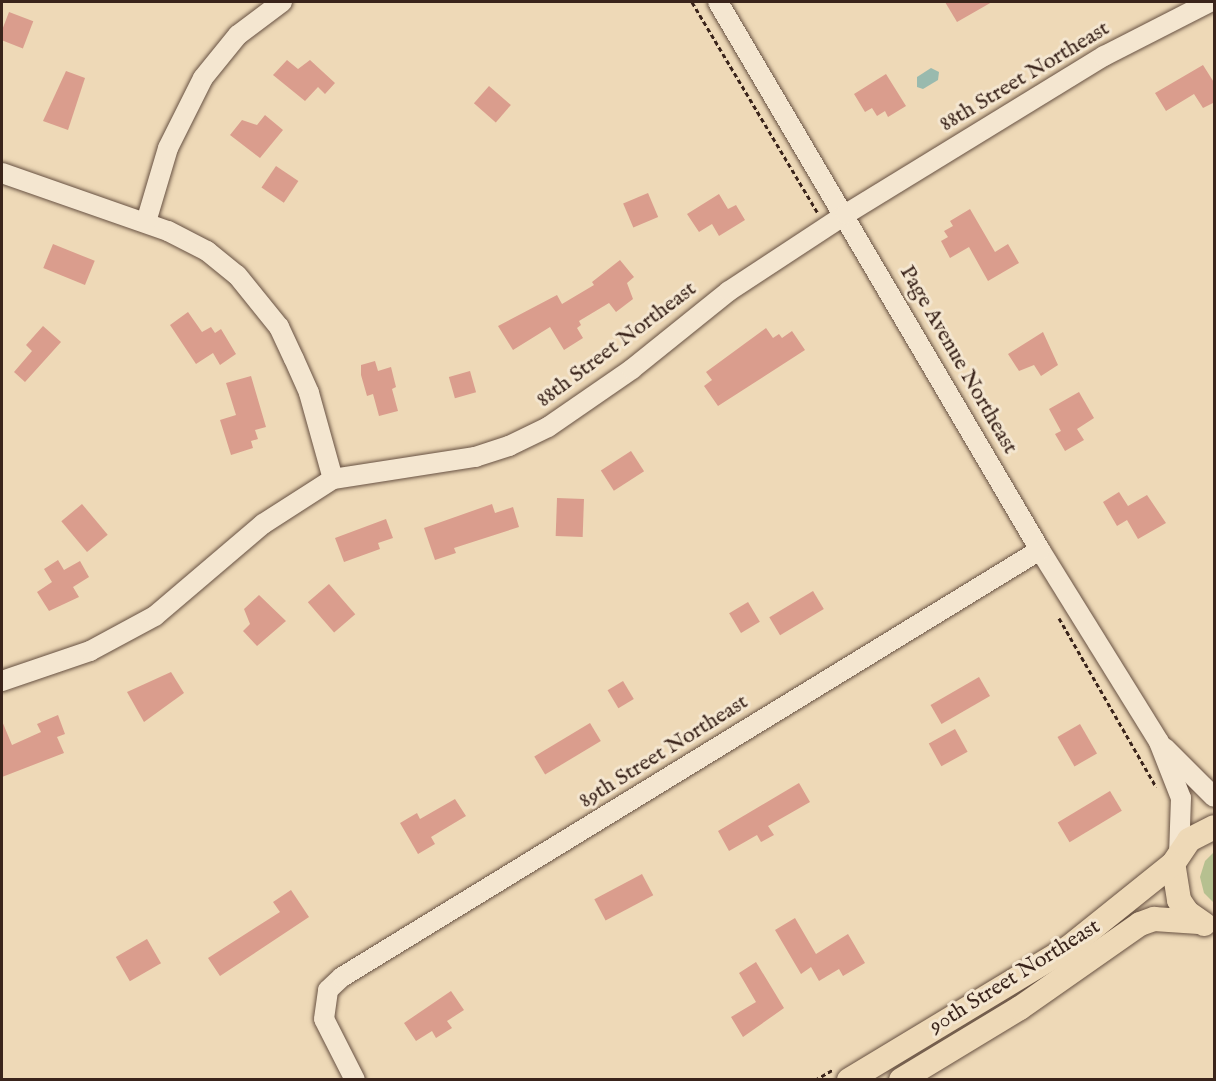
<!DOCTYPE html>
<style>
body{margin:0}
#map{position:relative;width:1216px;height:1081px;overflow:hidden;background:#eed9b7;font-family:"IM FELL English",serif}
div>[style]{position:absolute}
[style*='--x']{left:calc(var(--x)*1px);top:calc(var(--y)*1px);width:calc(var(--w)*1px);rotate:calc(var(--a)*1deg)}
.green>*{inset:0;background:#b6c090}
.water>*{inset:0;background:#99baae}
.building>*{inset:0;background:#da9d8d;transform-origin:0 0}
.path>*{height:3px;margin-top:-1.5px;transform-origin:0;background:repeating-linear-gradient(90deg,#3a241b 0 4.5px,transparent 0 7.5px)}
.roads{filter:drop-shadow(0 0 2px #675142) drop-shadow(0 0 2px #675142)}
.minor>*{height:20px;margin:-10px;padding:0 10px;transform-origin:10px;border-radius:10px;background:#f4e6d0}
.major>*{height:24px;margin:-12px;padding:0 12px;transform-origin:12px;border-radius:12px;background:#eed9b7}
span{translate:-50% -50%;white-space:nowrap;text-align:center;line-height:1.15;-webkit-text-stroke:6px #f4e6d0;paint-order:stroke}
.street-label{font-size:22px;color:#3a241b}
.frame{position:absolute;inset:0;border:3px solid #3a241b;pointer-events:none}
</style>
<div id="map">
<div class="green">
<i style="clip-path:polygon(1214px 852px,1214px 903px,1204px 893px,1200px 877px,1205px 861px)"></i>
</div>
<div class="water">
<i style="clip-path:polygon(931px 68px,939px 72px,938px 80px,923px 89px,917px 87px,917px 77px)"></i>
</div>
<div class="building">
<i style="clip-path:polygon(945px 2px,992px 2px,957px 22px)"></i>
<i style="left:9px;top:12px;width:26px;height:29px;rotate:21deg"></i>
<i style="clip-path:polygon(287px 60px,298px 69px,310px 60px,335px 83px,325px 94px,318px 87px,305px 101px,273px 75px)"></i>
<i style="clip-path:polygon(1203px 65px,1215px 84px,1215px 102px,1203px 108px,1194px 94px,1166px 111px,1155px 93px)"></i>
<i style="clip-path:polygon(66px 71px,85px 78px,68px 130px,43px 121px)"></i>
<i style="clip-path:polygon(886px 74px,906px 106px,888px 117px,885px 111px,877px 116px,872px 108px,865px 112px,854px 94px)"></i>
<i style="left:489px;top:86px;width:29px;height:23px;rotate:41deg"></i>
<i style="clip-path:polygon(265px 115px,283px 130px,260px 158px,230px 135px,242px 120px,257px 125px)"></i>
<i style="left:276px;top:166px;width:27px;height:26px;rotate:34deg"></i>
<i style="left:648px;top:193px;width:26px;height:27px;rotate:67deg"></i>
<i style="clip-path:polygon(719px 194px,728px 209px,736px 205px,745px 220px,719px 236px,712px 224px,699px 232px,687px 214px)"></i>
<i style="clip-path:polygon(970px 209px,995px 252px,1008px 244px,1019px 263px,988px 281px,969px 247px,950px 258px,941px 241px,948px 237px,944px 231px,953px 226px,950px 221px)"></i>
<i style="left:53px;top:244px;width:45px;height:26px;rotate:22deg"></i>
<i style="clip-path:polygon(620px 260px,634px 277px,627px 283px,633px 299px,616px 312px,609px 303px,579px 321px,581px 325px,577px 328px,583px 338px,564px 350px,550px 327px,513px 350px,498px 326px,557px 295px,562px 304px,594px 285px,592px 282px)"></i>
<i style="clip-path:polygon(188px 312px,202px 332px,211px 327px,215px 333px,221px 329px,236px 354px,220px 365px,213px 353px,196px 364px,170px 325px)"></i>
<i style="clip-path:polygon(43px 326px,61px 342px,25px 382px,14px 372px,32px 351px,26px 345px)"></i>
<i style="clip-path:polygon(766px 328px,773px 338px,779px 334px,782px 338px,792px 331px,805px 350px,718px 406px,704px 386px,712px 380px,706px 372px)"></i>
<i style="clip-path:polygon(1043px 332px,1058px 365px,1041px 376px,1034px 365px,1019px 371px,1008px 354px)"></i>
<i style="clip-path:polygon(375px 361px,378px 371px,391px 367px,396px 387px,392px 389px,398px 411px,379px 416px,373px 394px,367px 396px,361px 375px,361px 365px)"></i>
<i style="left:470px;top:371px;width:22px;height:22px;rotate:74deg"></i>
<i style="clip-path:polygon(251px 376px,266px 427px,255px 430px,258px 439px,251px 441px,253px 448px,231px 455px,220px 420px,236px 415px,226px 383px)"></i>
<i style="clip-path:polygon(1079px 392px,1094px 418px,1077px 429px,1084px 440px,1065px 451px,1055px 434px,1061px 431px,1049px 409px)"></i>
<i style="left:631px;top:451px;width:24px;height:36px;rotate:57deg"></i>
<i style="clip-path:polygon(1119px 492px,1128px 506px,1147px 495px,1166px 523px,1138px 539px,1127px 520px,1117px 526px,1103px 502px)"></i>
<i style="left:557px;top:498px;width:27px;height:38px;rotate:2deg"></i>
<i style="left:82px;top:504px;width:40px;height:27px;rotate:50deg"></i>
<i style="clip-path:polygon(492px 504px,495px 513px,513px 507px,519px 527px,454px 548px,456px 553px,435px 560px,424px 528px)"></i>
<i style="clip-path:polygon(386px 519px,393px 538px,378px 543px,380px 549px,344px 562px,335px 538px)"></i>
<i style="clip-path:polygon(58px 560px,64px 570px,80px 561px,89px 577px,73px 587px,79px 597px,49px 611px,37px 592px,52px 582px,44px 569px)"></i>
<i style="left:329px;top:584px;width:40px;height:28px;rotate:49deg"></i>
<i style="left:813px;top:591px;width:21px;height:51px;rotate:59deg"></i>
<i style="clip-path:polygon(259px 595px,286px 621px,257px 646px,243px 631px,250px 624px,244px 609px)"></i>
<i style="left:748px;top:602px;width:23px;height:22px;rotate:59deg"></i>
<i style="clip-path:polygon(171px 672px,184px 693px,144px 722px,127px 692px)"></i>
<i style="left:979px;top:677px;width:22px;height:56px;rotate:60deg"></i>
<i style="left:623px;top:681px;width:21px;height:18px;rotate:59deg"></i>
<i style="clip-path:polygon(58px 715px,65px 734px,57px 737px,64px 753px,2px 777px,2px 721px,12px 745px,41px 732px,37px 724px)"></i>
<i style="left:590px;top:723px;width:21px;height:65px;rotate:59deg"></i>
<i style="left:1080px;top:724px;width:34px;height:26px;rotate:60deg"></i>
<i style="left:955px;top:729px;width:26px;height:30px;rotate:61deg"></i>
<i style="clip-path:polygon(799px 783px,810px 802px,768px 826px,774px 835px,761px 842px,757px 835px,729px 851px,718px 831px)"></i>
<i style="left:1110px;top:791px;width:23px;height:61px;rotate:59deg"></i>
<i style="clip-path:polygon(455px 799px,466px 816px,431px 837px,435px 844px,418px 854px,400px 823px,417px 813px,420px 819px)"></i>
<i style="left:642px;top:874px;width:24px;height:54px;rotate:62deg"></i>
<i style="clip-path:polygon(291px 890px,309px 917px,220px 976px,208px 958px,280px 912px,273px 902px)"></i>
<i style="clip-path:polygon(795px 918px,816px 954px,848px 934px,865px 963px,843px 976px,839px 969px,819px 981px,811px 967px,801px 974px,775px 930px)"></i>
<i style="left:147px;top:939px;width:28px;height:36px;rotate:60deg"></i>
<i style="clip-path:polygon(756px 962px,784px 1008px,743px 1037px,731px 1017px,756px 1002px,739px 973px)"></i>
<i style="clip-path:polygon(451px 991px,464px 1010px,447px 1021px,452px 1028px,436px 1038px,432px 1031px,416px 1041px,404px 1023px)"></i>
</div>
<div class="path">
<i style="--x:692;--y:2;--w:246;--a:59.2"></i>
<i style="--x:1059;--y:618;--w:195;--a:60.1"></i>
<i style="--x:815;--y:1080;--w:20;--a:-30"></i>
</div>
<div class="roads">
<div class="minor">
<i style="--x:718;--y:2;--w:636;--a:59.56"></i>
<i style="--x:1040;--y:550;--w:226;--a:58.2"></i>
<i style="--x:1159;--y:742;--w:60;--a:68.6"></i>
<i style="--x:1181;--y:798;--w:57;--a:92"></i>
<i style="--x:2;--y:173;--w:176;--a:19.3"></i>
<i style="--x:168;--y:231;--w:44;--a:27.1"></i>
<i style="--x:207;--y:251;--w:38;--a:39"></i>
<i style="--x:237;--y:275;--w:67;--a:51.1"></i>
<i style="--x:279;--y:327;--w:35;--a:65"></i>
<i style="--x:294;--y:359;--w:37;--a:66"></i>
<i style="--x:309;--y:393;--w:89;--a:74.4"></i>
<i style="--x:146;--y:222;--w:77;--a:-73.4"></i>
<i style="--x:168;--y:148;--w:78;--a:-63.4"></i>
<i style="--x:203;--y:78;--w:55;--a:-50.9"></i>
<i style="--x:238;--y:35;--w:55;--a:-36.9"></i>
<i style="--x:2;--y:681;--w:93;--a:-18.8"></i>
<i style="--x:90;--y:651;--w:74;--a:-28.3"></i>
<i style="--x:155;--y:616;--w:142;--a:-40.4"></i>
<i style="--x:263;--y:524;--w:83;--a:-32.7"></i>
<i style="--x:333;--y:479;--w:144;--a:-8.8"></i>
<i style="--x:475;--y:457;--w:36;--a:-18"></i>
<i style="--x:509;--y:446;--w:43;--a:-26"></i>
<i style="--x:548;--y:427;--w:102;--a:-34.6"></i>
<i style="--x:632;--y:369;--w:124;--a:-38.8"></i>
<i style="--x:729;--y:291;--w:140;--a:-33.3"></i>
<i style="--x:846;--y:214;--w:303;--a:-31.5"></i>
<i style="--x:1104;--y:56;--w:119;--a:-27"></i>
<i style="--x:1165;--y:748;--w:69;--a:45"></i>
<i style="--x:355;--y:1080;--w:68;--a:-116.9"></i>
<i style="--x:324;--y:1019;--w:29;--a:-82"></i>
<i style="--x:328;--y:990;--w:19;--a:-43"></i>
<i style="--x:342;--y:977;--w:818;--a:-31.46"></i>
</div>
<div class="major">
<i style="--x:1204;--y:924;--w:21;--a:-145"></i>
<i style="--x:1187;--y:912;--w:14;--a:-124"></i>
<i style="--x:1179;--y:900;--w:36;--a:-99"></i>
<i style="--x:1173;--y:864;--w:29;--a:-56"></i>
<i style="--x:1189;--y:840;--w:28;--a:-27"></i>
<i style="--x:849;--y:1080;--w:256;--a:-31.1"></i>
<i style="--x:1068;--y:948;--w:134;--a:-38.7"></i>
<i style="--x:901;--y:1080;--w:139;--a:-31.2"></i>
<i style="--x:1020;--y:1008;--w:146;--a:-35"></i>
<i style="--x:1140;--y:924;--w:15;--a:-20"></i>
<i style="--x:1154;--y:919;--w:45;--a:3.8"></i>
</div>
</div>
<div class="street-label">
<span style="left:1025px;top:77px;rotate:-31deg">88th Street Northeast</span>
<span style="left:617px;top:345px;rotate:-37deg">88th Street Northeast</span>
<span style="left:958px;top:360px;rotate:60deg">Page Avenue Northeast</span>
<span style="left:664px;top:752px;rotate:-32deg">89th Street Northeast</span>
<span style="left:1015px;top:977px;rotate:-32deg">90th Street Northeast</span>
</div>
<div class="frame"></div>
</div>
